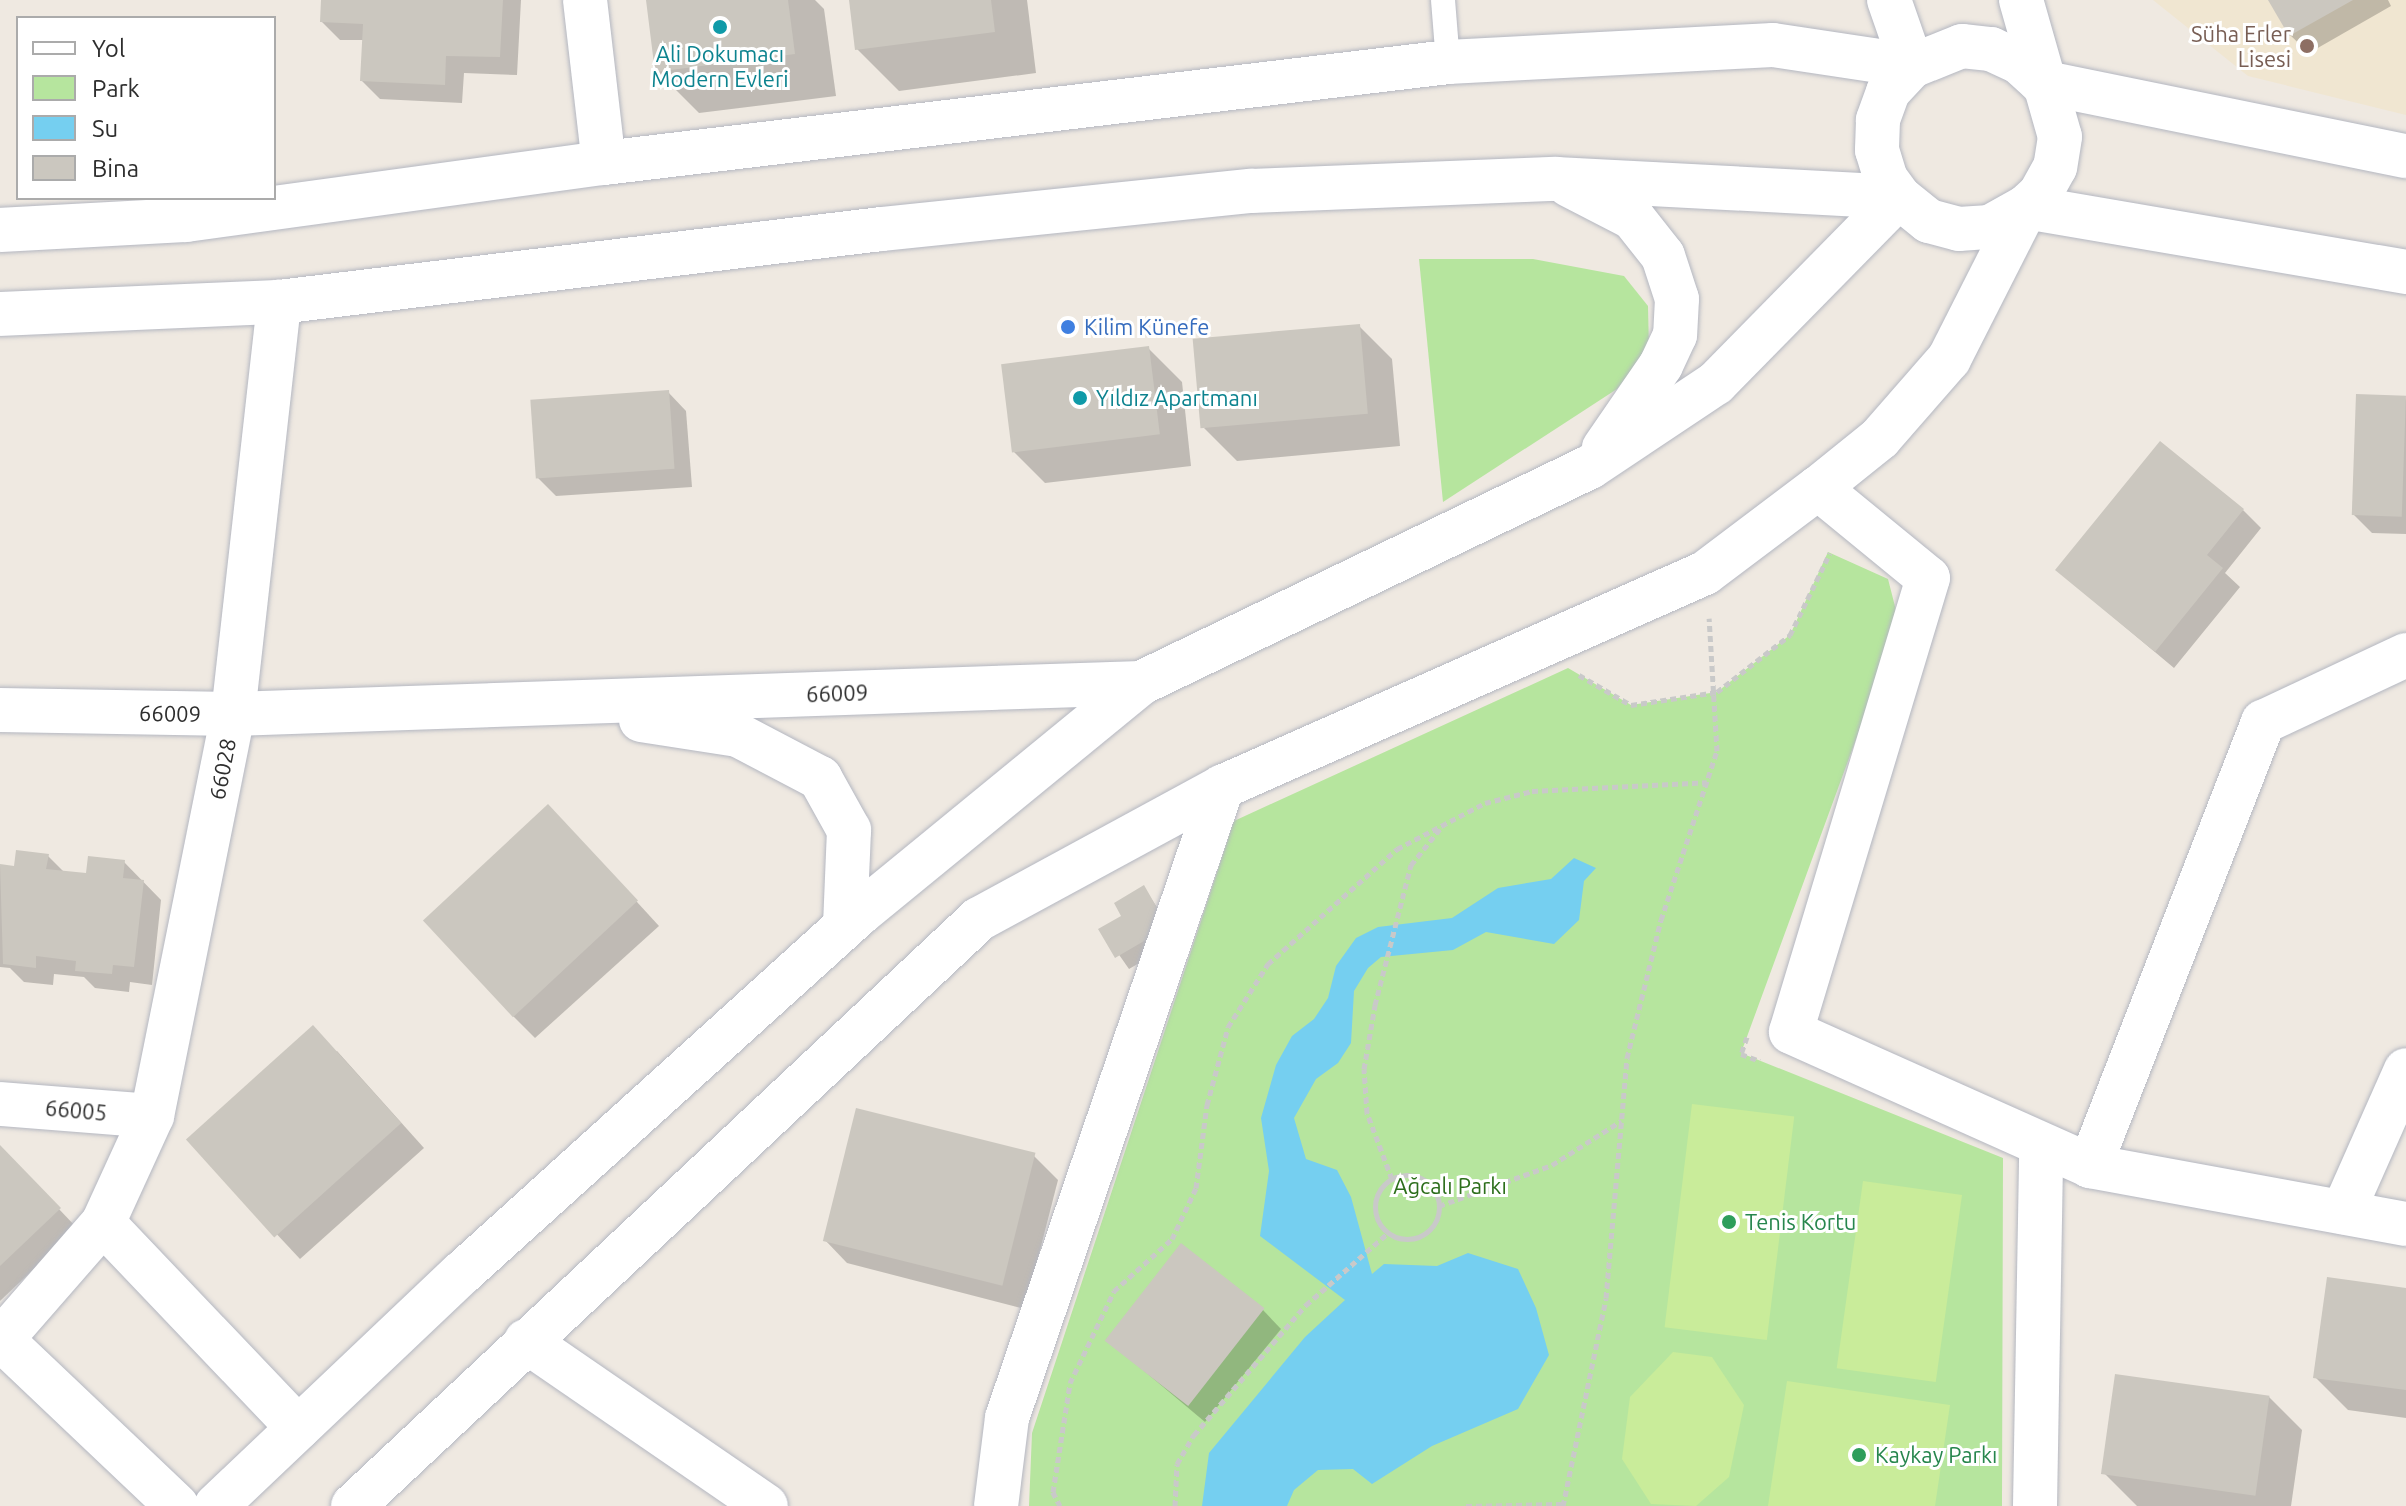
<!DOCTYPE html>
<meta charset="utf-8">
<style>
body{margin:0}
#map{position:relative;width:2406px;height:1506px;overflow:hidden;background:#efe9e1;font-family:Ubuntu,sans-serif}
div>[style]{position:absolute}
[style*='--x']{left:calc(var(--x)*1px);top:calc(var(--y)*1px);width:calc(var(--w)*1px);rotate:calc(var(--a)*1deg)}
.education>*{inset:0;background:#f0e6d1}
.green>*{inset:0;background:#b6e59e}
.pitch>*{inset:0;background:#c9ec9a;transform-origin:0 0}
.water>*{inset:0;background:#75cff0}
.shadow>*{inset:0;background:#0003}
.building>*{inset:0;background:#cbc7bf;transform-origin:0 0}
.path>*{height:5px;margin-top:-2.5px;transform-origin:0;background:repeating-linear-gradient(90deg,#c9c9c9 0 6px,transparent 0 10px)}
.path>.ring{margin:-2.5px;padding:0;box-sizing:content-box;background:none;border:5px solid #c9c9c9;border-radius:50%}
.roads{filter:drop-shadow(0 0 2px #b4b7c1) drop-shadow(0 0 2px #b4b7c1)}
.service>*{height:24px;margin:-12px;padding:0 12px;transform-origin:12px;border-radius:12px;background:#fff}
.minor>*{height:44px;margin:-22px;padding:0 22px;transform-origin:22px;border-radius:22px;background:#fff}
.tertiary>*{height:44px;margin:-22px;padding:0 22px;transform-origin:22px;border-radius:22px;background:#fff}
.secondary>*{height:44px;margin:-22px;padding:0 22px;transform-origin:22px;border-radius:22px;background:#fff}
.dots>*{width:22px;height:22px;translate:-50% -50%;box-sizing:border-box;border:4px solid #fff;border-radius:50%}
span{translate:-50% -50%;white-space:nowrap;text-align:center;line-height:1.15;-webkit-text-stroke:6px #fff;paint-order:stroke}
.education-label{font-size:22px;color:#785e54}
.right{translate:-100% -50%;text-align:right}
.culture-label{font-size:22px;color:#0d838f}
.left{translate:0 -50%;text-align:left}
.shop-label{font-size:22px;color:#366cbe}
.street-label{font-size:22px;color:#2e2e2e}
.park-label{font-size:22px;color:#2c6e1b}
.leisure-label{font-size:22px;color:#27864d}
.legend{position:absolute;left:16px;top:16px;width:260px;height:184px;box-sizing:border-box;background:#fff;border:2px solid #ababab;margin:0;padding:10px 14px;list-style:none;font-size:24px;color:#2e2e2e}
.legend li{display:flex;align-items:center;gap:16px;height:40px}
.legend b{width:40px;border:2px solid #ababab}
</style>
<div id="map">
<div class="education">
<i style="clip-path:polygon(2153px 0,2406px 0,2406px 115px,2248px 76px)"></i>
</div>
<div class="green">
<i style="clip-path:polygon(1419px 259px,1533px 259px,1624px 276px,1648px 306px,1649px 349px,1617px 389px,1443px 502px)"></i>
<i style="clip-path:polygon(1828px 552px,1888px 579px,1899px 622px,1741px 1053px,2003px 1158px,2002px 1506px,1029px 1506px,1032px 1433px,1234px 821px,1568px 668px,1631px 705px,1717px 692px,1790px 635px)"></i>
</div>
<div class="pitch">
<i style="left:1692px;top:1104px;width:103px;height:225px;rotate:7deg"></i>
<i style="left:1863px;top:1181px;width:100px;height:189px;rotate:8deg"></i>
<i style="clip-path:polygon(1673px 1352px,1712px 1357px,1744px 1405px,1729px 1477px,1696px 1506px,1651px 1504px,1622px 1459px,1630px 1397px)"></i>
<i style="clip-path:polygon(1787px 1381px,1950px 1405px,1935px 1506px,1768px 1506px)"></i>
</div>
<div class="water">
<i style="clip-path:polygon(1574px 858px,1596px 868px,1584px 881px,1579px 920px,1554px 944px,1486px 932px,1453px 950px,1381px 957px,1368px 968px,1354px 991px,1351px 1043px,1338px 1063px,1316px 1079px,1294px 1118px,1306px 1159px,1337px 1170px,1351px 1197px,1372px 1274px,1384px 1264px,1437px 1266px,1468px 1253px,1518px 1269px,1536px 1308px,1549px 1355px,1518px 1409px,1432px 1446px,1372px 1484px,1353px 1469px,1318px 1470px,1294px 1490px,1287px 1506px,1202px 1506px,1209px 1453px,1305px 1337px,1345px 1300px,1260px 1236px,1269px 1171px,1261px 1118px,1276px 1065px,1292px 1036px,1314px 1019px,1328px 998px,1336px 966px,1356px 938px,1378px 927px,1452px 918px,1498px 888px,1551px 879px)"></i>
</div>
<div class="shadow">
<i style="clip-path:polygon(323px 0,521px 0,517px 75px,464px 73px,462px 103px,380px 99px,362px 81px,364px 40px,340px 40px,322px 22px)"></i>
<i style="clip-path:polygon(648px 0,815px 0,824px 9px,836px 96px,699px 113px,657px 71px)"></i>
<i style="clip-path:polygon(851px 0,1027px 0,1036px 73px,899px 91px,857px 49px)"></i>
<i style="clip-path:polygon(2270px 0,2388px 0,2391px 6px,2309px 53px,2290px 35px)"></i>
<i style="clip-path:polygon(1359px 326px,1392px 359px,1400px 446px,1237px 461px,1204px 428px)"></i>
<i style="clip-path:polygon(1149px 349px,1182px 382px,1191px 466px,1045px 483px,1012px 450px)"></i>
<i style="clip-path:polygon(668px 392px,686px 411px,692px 487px,556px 496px,538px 478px)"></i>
<i style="clip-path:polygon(2406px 398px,2406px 534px,2372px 533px,2354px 515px)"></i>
<i style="clip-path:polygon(2243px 510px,2261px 528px,2225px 573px,2240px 587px,2174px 668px,2057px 570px)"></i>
<i style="clip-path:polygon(571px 830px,659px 926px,535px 1038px,511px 1014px)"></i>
<i style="clip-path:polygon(48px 856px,65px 873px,88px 876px,124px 862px,161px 900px,152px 985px,130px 982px,129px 992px,95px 988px,84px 977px,54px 974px,53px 985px,24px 982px,10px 968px,0 967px,0 866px,16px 868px)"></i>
<i style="clip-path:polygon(1144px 888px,1179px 940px,1129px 969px,1101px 929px,1124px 916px)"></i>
<i style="clip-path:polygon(337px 1051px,424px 1148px,300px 1259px,189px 1140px)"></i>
<i style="clip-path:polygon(0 1147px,77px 1228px,0 1301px)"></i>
<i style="clip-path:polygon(1034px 1156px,1058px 1180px,1025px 1309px,847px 1263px,824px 1239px)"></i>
<i style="clip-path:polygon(2406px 1290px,2406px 1418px,2348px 1410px,2315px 1377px)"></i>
<i style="clip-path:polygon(1263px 1310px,1281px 1329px,1205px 1422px,1106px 1339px)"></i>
<i style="clip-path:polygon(2269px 1397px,2302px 1430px,2291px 1506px,2137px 1506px,2104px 1473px)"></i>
</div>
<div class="building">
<i style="clip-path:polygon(321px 0,503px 0,500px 57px,446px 56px,445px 85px,360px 81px,363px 24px,320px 22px)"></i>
<i style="clip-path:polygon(646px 0,788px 0,795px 54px,655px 72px)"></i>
<i style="clip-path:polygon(849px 0,991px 0,995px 32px,855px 50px)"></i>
<i style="clip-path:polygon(2268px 0,2353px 0,2289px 36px)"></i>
<i style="left:1360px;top:324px;width:90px;height:168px;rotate:85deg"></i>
<i style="left:1149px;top:346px;width:89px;height:149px;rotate:83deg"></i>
<i style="left:669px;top:390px;width:79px;height:139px;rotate:86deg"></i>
<i style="left:2356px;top:394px;width:50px;height:121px;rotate:2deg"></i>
<i style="clip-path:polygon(2160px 441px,2244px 509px,2207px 555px,2223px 568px,2155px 652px,2055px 570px)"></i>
<i style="left:548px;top:804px;width:132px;height:171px;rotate:47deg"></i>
<i style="clip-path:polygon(16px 850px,49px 854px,46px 869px,86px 873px,88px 856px,125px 860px,123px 878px,144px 880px,134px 967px,113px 965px,112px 974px,75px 971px,76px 961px,36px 956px,36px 968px,3px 964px,0 864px,14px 866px)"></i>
<i style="clip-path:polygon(1144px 885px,1168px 927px,1115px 958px,1098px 929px,1121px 916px,1114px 903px)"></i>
<i style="left:313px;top:1025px;width:132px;height:171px;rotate:48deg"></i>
<i style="left:856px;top:1108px;width:185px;height:137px;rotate:14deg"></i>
<i style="clip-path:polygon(0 1145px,61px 1208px,0 1266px)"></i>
<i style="left:1181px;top:1243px;width:106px;height:124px;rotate:38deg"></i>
<i style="clip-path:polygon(2327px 1277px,2406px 1288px,2406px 1390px,2313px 1378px)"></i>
<i style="left:2115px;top:1374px;width:156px;height:101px;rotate:8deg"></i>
</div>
<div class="path">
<i style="--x:1579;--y:675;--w:60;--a:30"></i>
<i style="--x:1631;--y:705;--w:87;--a:-8.6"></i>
<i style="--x:1717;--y:692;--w:93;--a:-38"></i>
<i style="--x:1790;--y:635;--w:91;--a:-64"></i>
<i style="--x:1747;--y:1037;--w:18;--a:109"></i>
<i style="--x:1741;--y:1054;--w:20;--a:20"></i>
<i class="ring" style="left:1375px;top:1175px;width:59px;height:59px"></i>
<i style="--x:1392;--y:1179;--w:71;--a:-110.7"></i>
<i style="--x:1367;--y:1113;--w:44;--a:-93.9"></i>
<i style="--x:1364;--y:1069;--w:65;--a:-80.2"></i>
<i style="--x:1375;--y:1005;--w:145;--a:-75.6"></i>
<i style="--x:1411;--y:865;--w:51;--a:-51.3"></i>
<i style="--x:1439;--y:1206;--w:120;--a:-19.9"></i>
<i style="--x:1552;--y:1165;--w:82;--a:-32.5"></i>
<i style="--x:1060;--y:1506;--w:16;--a:-117"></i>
<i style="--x:1053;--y:1492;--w:110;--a:-81.1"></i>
<i style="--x:1070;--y:1383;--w:102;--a:-64.4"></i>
<i style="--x:1114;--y:1291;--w:78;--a:-41.9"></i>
<i style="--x:1172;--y:1239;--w:56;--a:-64.8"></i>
<i style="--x:1196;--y:1188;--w:84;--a:-82.5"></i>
<i style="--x:1207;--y:1105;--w:81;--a:-74.9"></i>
<i style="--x:1228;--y:1027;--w:75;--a:-57.6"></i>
<i style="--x:1268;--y:964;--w:173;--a:-41.7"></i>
<i style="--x:1397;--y:849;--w:99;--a:-27.6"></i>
<i style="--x:1485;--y:803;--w:49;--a:-14.3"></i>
<i style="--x:1532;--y:791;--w:175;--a:-2.9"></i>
<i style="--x:1175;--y:1506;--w:42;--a:-87.3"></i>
<i style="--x:1177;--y:1464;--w:34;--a:-60"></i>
<i style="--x:1194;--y:1435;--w:172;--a:-49.3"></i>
<i style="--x:1306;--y:1305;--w:109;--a:-41.3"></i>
<i style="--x:1466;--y:1506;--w:98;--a:-1.2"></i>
<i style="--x:1563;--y:1506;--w:212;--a:-78.3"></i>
<i style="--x:1606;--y:1298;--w:241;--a:-85"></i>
<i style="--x:1627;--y:1058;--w:142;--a:-76.2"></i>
<i style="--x:1661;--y:920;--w:178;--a:-71.7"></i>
<i style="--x:1717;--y:751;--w:133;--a:-93.4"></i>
</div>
<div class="roads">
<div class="service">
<i style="--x:1443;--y:0;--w:62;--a:85.4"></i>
</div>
<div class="minor">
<i style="--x:585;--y:0;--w:164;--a:83.4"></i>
<i style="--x:1818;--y:488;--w:142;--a:39.3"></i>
<i style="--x:1928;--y:578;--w:474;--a:106.8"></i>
<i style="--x:1791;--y:1032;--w:328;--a:24.1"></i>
<i style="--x:2090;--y:1166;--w:321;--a:10.4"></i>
<i style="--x:0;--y:710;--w:233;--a:1"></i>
<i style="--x:233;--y:714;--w:909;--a:-1.96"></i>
<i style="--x:641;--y:720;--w:98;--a:8.8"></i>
<i style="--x:738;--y:735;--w:93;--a:27.7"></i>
<i style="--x:820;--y:778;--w:60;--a:60.9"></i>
<i style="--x:849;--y:830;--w:96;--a:92.4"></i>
<i style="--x:0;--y:1104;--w:152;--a:4.5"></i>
<i style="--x:2090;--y:1166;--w:477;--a:-68.7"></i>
<i style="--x:2263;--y:722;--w:158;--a:-25.1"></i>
<i style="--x:2343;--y:1212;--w:155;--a:-66.1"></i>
<i style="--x:103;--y:1223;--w:283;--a:46.4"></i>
<i style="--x:2;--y:1340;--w:241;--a:43.5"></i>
<i style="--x:0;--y:1341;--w:157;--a:-48.9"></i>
<i style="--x:103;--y:1223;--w:118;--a:-65.4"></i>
<i style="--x:152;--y:1116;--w:410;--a:-78.6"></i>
<i style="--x:233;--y:714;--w:415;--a:-83.6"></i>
<i style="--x:526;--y:1341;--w:291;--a:34.5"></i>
<i style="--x:996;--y:1506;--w:89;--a:-82.9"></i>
<i style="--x:1007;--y:1418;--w:667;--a:-71.18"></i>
<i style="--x:2035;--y:1506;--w:360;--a:-89"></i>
</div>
<div class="tertiary">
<i style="--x:1889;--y:0;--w:70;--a:70.8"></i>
<i style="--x:1912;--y:66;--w:35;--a:133"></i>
<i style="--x:1888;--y:92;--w:30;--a:110"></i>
<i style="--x:1878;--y:120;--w:30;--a:92"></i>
<i style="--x:1877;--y:150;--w:30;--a:73"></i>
<i style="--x:1886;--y:179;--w:22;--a:54"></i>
<i style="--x:2021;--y:0;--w:142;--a:74.1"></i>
<i style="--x:2060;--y:137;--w:30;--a:99"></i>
<i style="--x:2055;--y:167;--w:31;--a:119"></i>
<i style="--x:2040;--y:194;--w:19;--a:137"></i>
</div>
<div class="secondary">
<i style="--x:1569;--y:185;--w:72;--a:27.3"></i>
<i style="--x:1633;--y:218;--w:48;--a:51.7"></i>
<i style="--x:1663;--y:256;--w:45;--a:72"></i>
<i style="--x:1677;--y:299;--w:36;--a:93"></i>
<i style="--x:1675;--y:335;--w:33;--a:115"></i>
<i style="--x:1661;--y:365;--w:101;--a:124.5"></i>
<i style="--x:0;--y:230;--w:186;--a:-3.1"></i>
<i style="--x:186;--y:220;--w:422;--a:-7.8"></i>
<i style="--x:604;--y:163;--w:850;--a:-6.82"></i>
<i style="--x:1448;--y:62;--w:325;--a:-3"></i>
<i style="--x:1773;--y:45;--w:141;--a:8.6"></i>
<i style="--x:1912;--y:66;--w:54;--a:-21.8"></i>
<i style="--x:1962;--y:46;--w:29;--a:6"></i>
<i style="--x:1991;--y:49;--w:31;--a:25"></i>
<i style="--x:2019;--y:62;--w:30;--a:42"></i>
<i style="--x:2041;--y:82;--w:372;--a:11.5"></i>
<i style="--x:0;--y:314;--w:279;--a:-2.5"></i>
<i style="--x:279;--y:302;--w:606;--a:-6.91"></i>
<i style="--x:881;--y:229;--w:372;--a:-5.9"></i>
<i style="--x:1251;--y:191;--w:305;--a:-2.3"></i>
<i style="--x:1556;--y:179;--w:343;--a:3"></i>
<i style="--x:1899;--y:197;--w:38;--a:39"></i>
<i style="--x:1929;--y:221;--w:31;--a:15"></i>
<i style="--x:1959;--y:229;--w:31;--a:-4"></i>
<i style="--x:1990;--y:227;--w:41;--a:-29.1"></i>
<i style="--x:2026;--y:207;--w:386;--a:9.7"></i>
<i style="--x:216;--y:1506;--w:340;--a:-43.5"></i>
<i style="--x:463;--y:1272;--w:535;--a:-42.12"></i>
<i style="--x:860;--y:913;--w:363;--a:-39.3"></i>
<i style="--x:1141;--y:683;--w:498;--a:-25.7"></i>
<i style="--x:1590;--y:467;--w:151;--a:-33.7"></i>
<i style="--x:1716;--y:383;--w:261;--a:-45.5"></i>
<i style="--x:353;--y:1506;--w:858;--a:-43.16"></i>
<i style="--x:979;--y:919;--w:277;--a:-28.5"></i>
<i style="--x:1222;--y:787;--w:528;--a:-23.9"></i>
<i style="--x:1705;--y:573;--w:141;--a:-37"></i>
<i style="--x:1818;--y:488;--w:80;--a:-38.9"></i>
<i style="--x:1880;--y:438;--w:105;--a:-48.9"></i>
<i style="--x:1949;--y:359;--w:170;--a:-63.1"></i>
</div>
</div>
<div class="dots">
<i style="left:720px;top:27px;background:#0f9aa8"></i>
<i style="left:2307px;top:46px;background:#8d6e63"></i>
<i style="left:1068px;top:327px;background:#3f7fe0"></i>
<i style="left:1080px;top:398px;background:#0f9aa8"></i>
<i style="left:1729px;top:1222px;background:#2e9e5b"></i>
<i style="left:1859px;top:1455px;background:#2e9e5b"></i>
</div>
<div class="education-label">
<span class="right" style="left:2291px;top:46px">Süha Erler<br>Lisesi</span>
</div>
<div class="culture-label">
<span style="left:720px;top:66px">Ali Dokumacı<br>Modern Evleri</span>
<span class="left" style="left:1096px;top:398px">Yıldız Apartmanı</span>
</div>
<div class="shop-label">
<span class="left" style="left:1084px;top:327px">Kilim Künefe</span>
</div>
<div class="street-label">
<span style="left:837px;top:693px;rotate:-2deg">66009</span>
<span style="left:170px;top:713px;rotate:1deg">66009</span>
<span style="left:222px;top:769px;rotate:-79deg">66028</span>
<span style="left:76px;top:1110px;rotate:5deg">66005</span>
</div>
<div class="park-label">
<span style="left:1450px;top:1186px">Ağcalı Parkı</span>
</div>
<div class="leisure-label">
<span class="left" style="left:1745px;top:1222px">Tenis Kortu</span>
<span class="left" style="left:1875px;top:1455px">Kaykay Parkı</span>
</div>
<ul class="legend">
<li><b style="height:10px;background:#fff"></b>Yol</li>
<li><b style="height:22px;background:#b6e59e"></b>Park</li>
<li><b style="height:22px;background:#75cff0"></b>Su</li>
<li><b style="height:22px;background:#cbc7bf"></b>Bina</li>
</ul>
</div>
